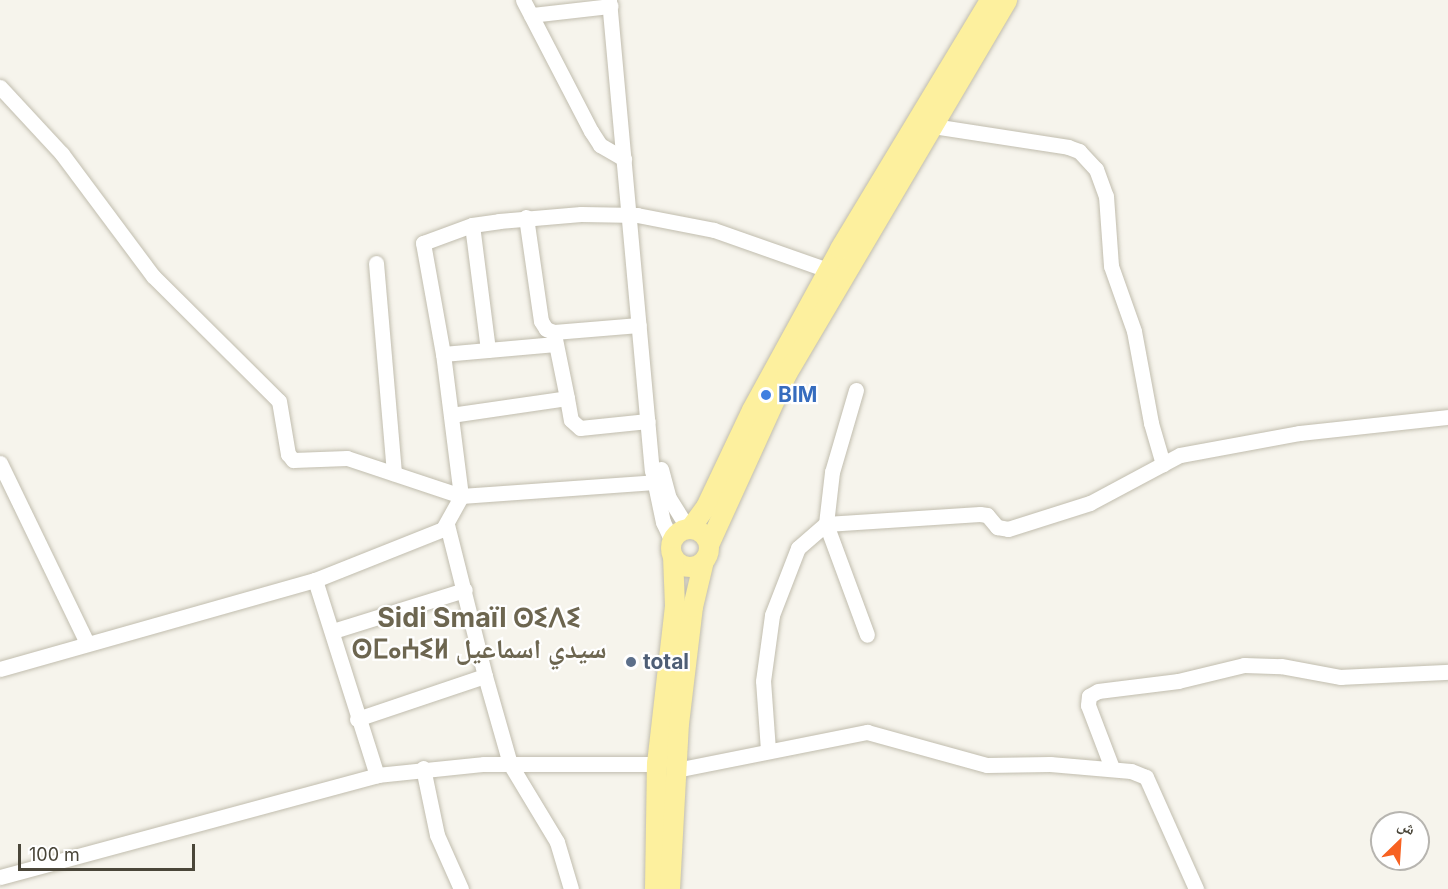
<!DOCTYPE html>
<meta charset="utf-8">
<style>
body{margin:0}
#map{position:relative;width:1448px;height:889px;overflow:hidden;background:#f6f4ec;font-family:Inter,"Noto Naskh Arabic","Noto Sans Tifinagh",sans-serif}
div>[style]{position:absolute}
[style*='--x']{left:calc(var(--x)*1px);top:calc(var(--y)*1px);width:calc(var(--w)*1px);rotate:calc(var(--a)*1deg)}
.roads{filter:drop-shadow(0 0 2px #c1bdae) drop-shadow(0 0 2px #c1bdae)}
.minor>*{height:15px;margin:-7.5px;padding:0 7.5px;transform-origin:7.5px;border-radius:7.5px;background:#fff}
.major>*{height:20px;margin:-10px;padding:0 10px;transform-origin:10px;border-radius:10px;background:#fdf09e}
.major>.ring{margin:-10px;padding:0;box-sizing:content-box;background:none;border:20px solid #fdf09e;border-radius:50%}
.dots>*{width:16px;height:16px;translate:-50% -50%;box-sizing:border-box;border:3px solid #fff;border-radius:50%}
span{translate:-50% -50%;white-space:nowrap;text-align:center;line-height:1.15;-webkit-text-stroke:4.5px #fff;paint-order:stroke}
.shop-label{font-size:21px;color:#366cbe;font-weight:700}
.left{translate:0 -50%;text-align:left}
.service-label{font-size:21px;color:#4e5e75;font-weight:700}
.district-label{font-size:27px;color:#6d6650;font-weight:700}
.north{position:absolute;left:1370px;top:811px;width:60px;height:60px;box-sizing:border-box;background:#fff;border:2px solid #b7b5b0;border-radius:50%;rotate:25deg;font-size:16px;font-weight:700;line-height:24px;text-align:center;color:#4a4639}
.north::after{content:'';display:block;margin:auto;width:21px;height:27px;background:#f76121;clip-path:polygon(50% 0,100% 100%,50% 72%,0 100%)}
.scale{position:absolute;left:18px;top:844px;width:177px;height:27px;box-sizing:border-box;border:3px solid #4a4639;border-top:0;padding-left:8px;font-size:18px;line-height:21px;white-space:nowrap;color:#4a4639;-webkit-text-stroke:4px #fff;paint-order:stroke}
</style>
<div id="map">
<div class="roads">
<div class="minor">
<i style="--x:523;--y:0;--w:148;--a:62.6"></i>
<i style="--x:591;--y:131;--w:17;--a:57"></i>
<i style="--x:600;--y:145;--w:28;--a:30"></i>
<i style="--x:609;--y:0;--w:472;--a:84.8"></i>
<i style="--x:652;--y:470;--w:53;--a:78.1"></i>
<i style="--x:663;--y:522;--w:21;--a:65"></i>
<i style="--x:531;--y:15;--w:80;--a:-6.5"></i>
<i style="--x:0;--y:87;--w:91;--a:47.2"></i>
<i style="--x:62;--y:154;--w:152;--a:53.3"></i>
<i style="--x:153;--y:276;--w:177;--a:44.8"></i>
<i style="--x:279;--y:401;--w:54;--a:80.4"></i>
<i style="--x:288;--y:454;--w:8;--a:50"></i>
<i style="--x:293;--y:460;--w:54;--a:-2.1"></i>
<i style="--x:347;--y:458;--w:120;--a:18.4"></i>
<i style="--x:461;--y:496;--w:194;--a:-4.1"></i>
<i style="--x:933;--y:126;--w:137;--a:8.8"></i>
<i style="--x:1068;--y:147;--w:12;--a:20"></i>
<i style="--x:1079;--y:151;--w:25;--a:47"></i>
<i style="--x:1096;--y:169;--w:29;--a:70"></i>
<i style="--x:1106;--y:196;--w:70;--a:85.9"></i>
<i style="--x:1111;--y:266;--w:69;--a:70.5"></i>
<i style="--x:1134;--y:331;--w:94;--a:79.5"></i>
<i style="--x:1151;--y:423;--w:43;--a:73.7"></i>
<i style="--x:526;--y:217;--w:105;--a:81.8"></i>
<i style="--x:541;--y:321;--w:9;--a:58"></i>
<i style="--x:546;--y:329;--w:9;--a:21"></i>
<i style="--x:554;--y:332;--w:85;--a:-4.7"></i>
<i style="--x:472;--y:225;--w:126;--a:82.7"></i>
<i style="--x:376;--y:263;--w:211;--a:85.1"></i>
<i style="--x:554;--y:334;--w:65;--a:78.5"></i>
<i style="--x:443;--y:354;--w:113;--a:-5.1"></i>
<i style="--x:856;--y:390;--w:85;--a:106.3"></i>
<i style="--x:832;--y:472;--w:52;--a:96.6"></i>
<i style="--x:826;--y:524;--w:118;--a:69.7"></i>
<i style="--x:451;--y:415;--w:117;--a:-8.3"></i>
<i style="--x:567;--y:398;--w:22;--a:80"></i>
<i style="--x:571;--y:420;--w:12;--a:42"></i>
<i style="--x:580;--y:428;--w:68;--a:-5.9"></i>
<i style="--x:0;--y:463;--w:200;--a:64.2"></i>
<i style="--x:661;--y:469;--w:30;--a:75"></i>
<i style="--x:669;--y:498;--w:36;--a:58"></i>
<i style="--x:315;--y:580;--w:205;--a:72.4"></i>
<i style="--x:333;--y:631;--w:138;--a:-17.3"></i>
<i style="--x:0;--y:669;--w:327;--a:-15.8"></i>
<i style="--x:315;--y:580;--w:138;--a:-21.7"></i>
<i style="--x:443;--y:529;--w:38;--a:-61"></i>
<i style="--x:461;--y:496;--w:143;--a:-97.2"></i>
<i style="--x:443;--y:354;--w:113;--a:-100.2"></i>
<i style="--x:423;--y:243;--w:52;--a:-20.2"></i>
<i style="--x:472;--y:225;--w:27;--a:-8"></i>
<i style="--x:499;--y:221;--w:82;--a:-4.9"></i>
<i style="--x:581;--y:214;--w:56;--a:1"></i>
<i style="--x:637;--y:215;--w:78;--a:11"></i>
<i style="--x:714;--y:230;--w:133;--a:19.4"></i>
<i style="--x:485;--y:676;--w:91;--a:74.1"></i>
<i style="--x:510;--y:764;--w:91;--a:58.9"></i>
<i style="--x:557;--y:842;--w:49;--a:73.4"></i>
<i style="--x:357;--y:719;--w:135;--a:-18.6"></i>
<i style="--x:485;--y:676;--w:156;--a:-104.1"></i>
<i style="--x:768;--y:750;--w:69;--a:-94.1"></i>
<i style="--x:763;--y:681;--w:67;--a:-82.2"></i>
<i style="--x:772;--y:615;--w:72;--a:-68.8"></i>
<i style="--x:798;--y:548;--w:37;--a:-41"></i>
<i style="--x:826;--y:524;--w:154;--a:-3.7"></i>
<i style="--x:980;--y:514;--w:7;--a:8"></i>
<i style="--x:987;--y:515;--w:16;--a:50"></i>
<i style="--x:997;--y:527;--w:11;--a:10"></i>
<i style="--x:1008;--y:529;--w:86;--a:-17.6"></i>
<i style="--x:1090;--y:503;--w:102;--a:-28.1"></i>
<i style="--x:1180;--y:455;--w:122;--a:-10.4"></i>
<i style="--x:1300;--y:433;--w:149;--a:-6.2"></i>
<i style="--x:423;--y:768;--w:68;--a:78.2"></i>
<i style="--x:437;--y:835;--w:59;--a:66"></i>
<i style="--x:1112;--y:768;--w:67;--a:-110.9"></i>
<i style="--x:1088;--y:705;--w:9;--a:-84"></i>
<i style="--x:1089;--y:696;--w:10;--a:-29"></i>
<i style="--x:1098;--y:691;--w:81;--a:-7.1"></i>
<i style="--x:1178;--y:681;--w:68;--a:-13.6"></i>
<i style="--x:1244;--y:665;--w:37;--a:2"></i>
<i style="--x:1281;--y:666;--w:61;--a:10.4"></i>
<i style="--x:1341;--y:677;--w:107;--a:-2.7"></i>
<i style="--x:676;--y:770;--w:195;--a:-11.3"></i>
<i style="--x:867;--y:732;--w:124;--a:15.4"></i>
<i style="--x:987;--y:765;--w:63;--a:-0.9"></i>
<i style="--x:1050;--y:764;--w:81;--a:4.9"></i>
<i style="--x:1131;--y:771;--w:16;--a:22"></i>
<i style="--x:1146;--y:777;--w:123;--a:65.9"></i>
<i style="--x:0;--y:877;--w:391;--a:-15.1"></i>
<i style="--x:377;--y:775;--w:108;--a:-5.9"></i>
<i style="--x:484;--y:764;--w:173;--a:0"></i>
</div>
<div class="major">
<i style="--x:690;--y:529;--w:27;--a:-54"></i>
<i style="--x:706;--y:507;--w:107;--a:-64.6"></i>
<i style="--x:752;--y:410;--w:183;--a:-61.3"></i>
<i style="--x:840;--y:249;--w:291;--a:-58.9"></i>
<i class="ring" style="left:671px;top:529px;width:18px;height:18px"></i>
<i style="--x:709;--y:545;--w:188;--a:-65.5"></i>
<i style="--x:787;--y:374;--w:434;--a:-59.5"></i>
<i style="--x:655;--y:889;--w:125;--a:-89.1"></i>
<i style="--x:657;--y:764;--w:159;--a:-83.5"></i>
<i style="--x:675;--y:606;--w:49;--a:-92.3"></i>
<i style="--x:670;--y:889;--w:165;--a:-86.9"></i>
<i style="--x:679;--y:724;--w:118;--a:-83.2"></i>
<i style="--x:693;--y:607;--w:47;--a:-76.6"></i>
</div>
</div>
<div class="dots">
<i style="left:766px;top:395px;background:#3f7fe0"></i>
<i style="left:631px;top:662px;background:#5c6f8a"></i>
</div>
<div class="shop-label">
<span class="left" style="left:778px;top:395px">BIM</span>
</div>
<div class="service-label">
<span class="left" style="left:643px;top:662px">total</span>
</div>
<div class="district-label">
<span style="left:479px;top:633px">Sidi Smaïl ⵙⵉⴷⵉ<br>ⵙⵎⴰⵄⵉⵍ سيدي اسماعيل</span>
</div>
<div class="north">ش</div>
<div class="scale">100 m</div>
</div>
